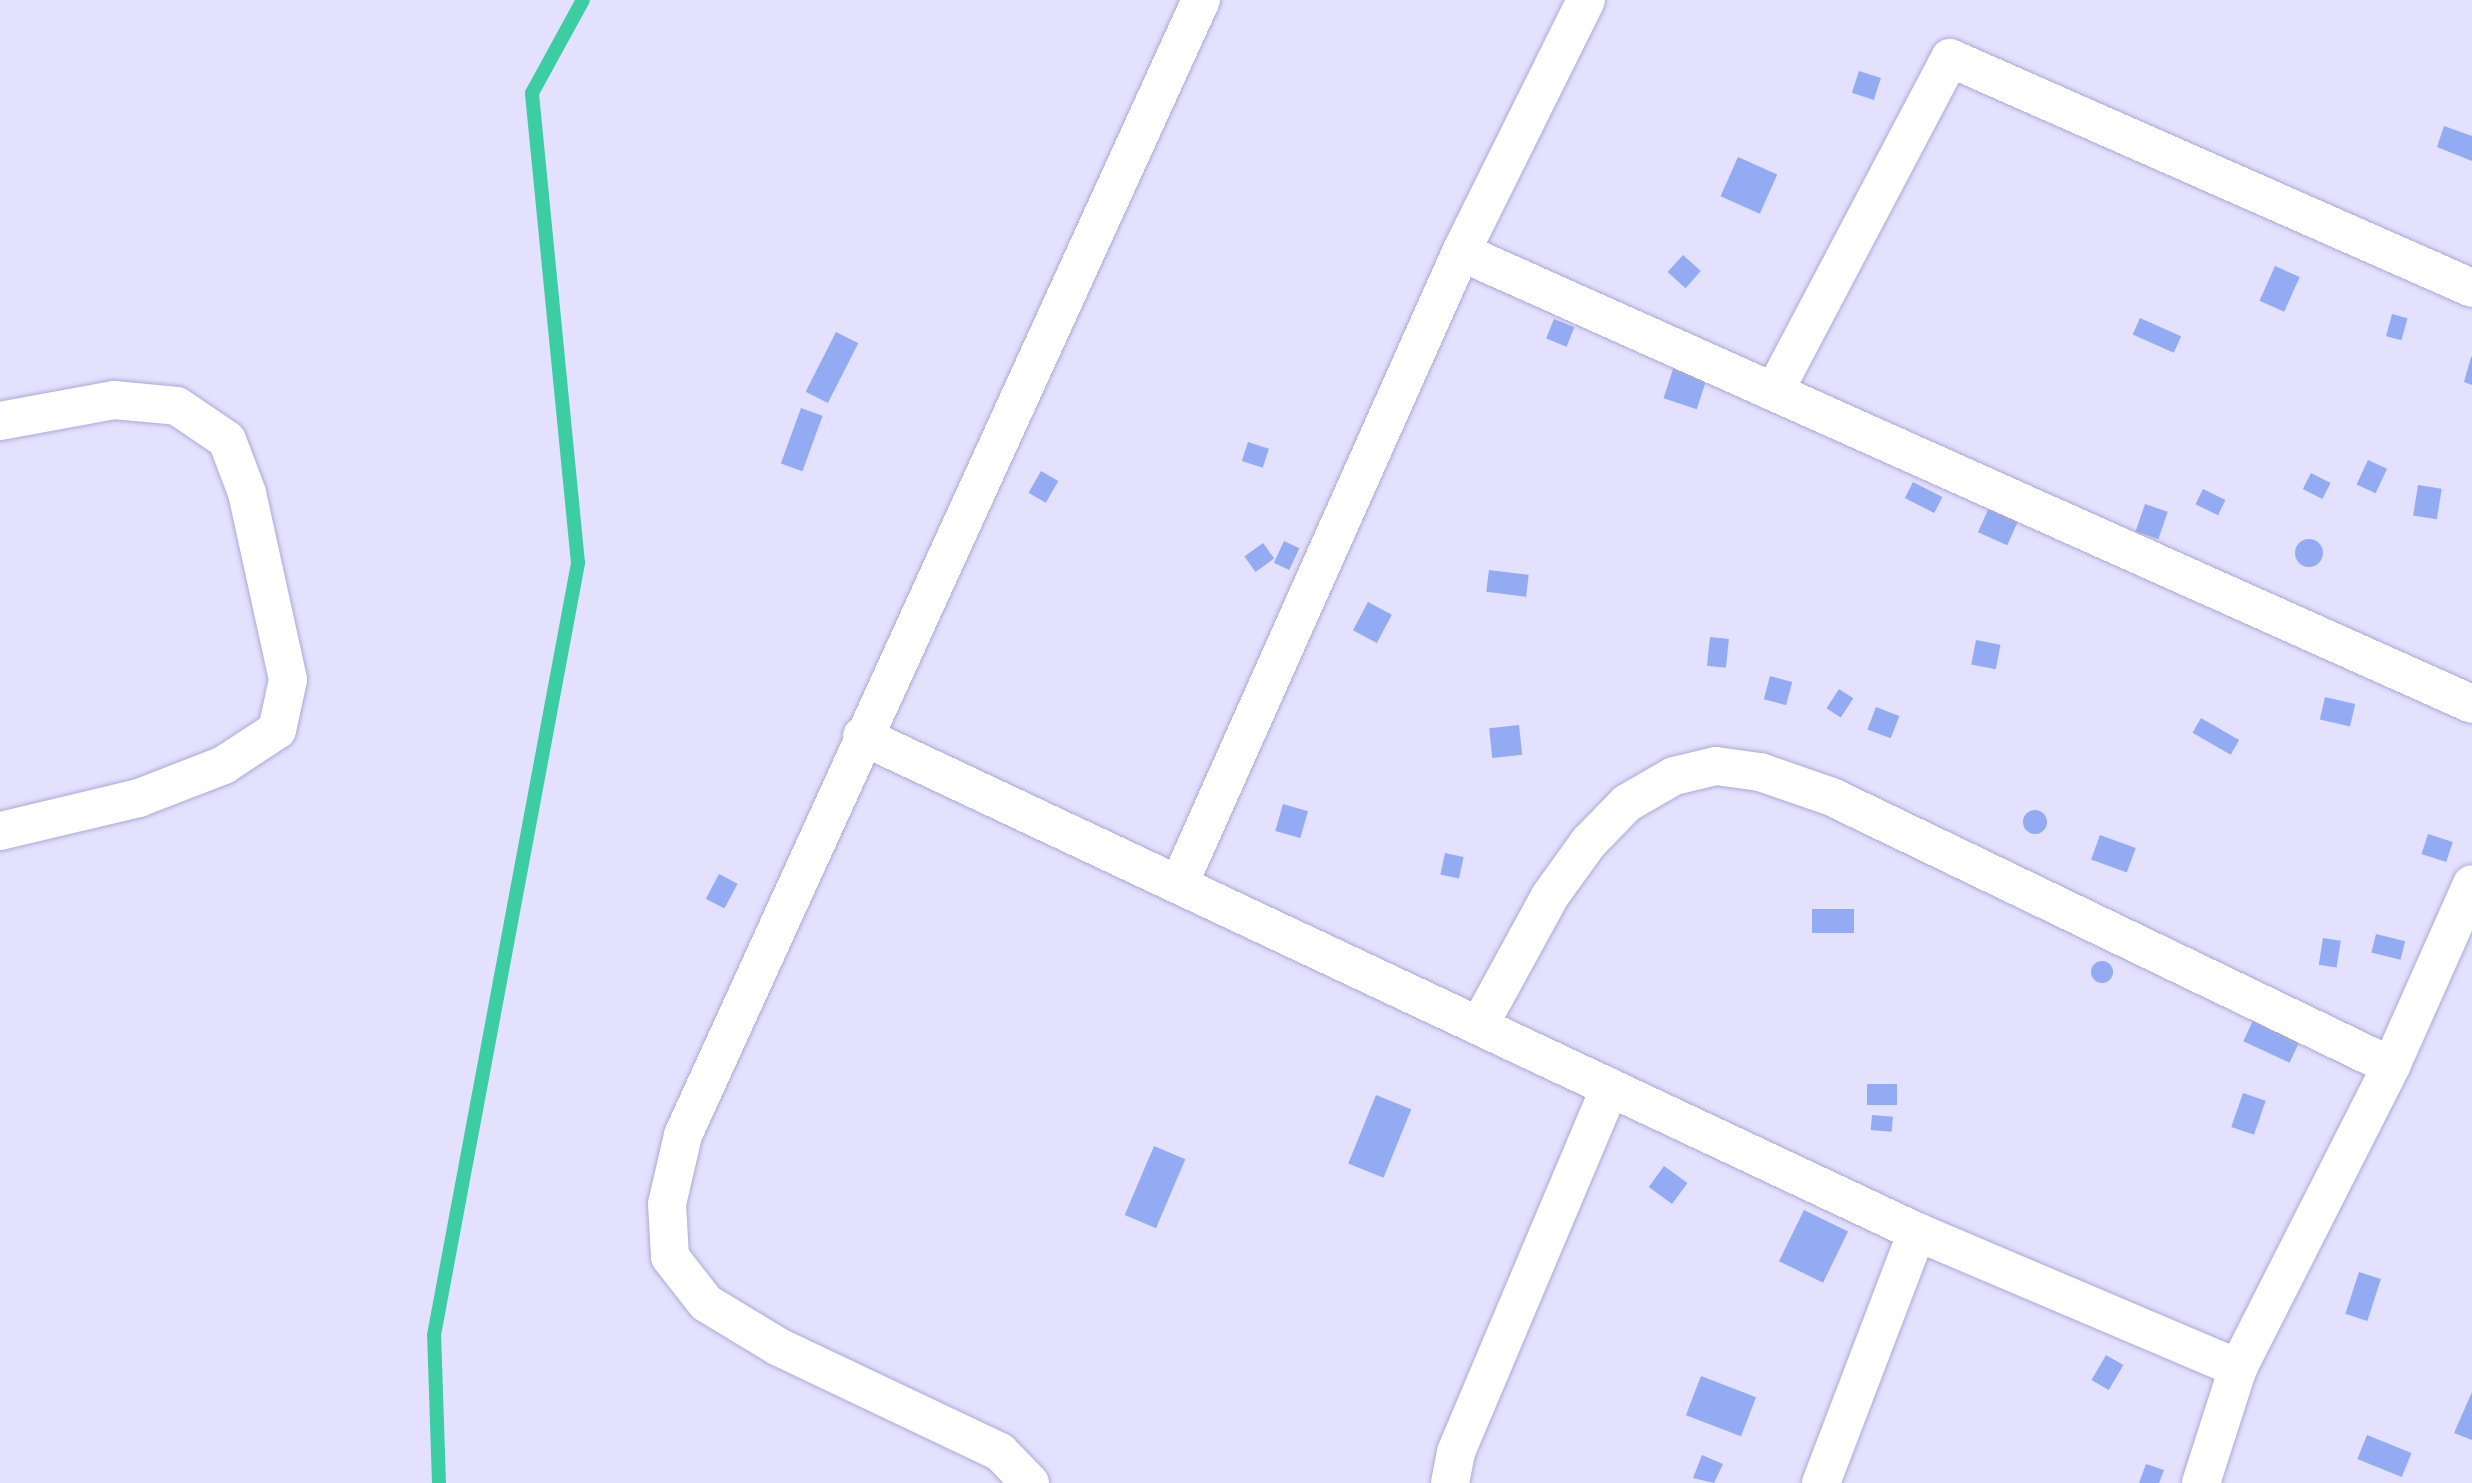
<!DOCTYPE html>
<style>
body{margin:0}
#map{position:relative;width:2472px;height:1483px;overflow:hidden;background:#e3e1fe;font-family:"Zilla Slab",serif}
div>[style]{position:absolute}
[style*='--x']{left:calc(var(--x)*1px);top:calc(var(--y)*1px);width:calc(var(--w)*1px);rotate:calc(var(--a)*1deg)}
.stream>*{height:14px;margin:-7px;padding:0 7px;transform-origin:7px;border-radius:7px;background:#3dcda3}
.building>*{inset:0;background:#92abf3;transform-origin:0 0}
.round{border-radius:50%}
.roads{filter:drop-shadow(0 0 2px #ada9d7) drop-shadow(0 0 2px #ada9d7)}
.street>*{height:38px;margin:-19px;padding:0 19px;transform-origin:19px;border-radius:19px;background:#fff}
span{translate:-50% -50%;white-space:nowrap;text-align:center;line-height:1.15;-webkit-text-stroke:5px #e3e1fe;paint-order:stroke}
</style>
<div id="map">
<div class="stream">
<i style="--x:439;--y:1483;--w:148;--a:-91.9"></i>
<i style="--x:434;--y:1335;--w:785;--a:-79.43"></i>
<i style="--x:578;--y:563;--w:472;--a:-95.6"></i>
<i style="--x:532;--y:93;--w:106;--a:-61.3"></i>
</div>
<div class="building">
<i style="left:1859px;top:71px;width:23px;height:23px;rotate:18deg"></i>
<i style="clip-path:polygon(2444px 126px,2472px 136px,2472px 161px,2437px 147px)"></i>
<i style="left:1738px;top:157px;width:43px;height:43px;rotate:24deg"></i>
<i style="left:1683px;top:255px;width:24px;height:23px;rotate:42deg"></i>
<i style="left:2275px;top:266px;width:27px;height:38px;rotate:24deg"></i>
<i style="left:2392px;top:314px;width:16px;height:23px;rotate:15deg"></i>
<i style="left:2140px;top:318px;width:45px;height:18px;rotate:24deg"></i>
<i style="left:1554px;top:319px;width:22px;height:21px;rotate:22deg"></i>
<i style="left:836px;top:332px;width:25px;height:67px;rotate:27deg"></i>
<i style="clip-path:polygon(2471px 357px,2472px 357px,2472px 385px,2464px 382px)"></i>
<i style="left:1674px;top:366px;width:35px;height:34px;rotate:18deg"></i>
<i style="left:801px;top:408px;width:23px;height:59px;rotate:20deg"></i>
<i style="left:1248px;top:442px;width:22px;height:20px;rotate:18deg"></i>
<i style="left:2368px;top:460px;width:21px;height:27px;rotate:25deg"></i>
<i style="left:1041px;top:471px;width:20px;height:25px;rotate:30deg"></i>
<i style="left:2311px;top:473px;width:22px;height:18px;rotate:27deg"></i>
<i style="left:1913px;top:482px;width:33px;height:18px;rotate:27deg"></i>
<i style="left:2418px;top:485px;width:24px;height:31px;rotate:9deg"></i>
<i style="left:2203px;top:489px;width:25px;height:17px;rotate:26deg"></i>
<i style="left:1991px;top:503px;width:32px;height:32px;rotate:24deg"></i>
<i style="left:2145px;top:504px;width:24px;height:29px;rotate:19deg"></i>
<i class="round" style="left:2295px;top:539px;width:28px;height:28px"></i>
<i style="left:1284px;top:541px;width:17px;height:24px;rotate:25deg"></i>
<i style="left:1263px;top:543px;width:19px;height:23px;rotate:54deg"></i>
<i style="left:1489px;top:570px;width:40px;height:22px;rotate:7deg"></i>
<i style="left:1368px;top:602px;width:27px;height:32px;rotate:28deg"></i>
<i style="left:1710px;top:637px;width:19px;height:29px;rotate:6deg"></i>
<i style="left:1976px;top:640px;width:25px;height:25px;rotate:11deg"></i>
<i style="left:1770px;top:676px;width:23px;height:24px;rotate:15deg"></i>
<i style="left:1839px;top:689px;width:17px;height:23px;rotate:33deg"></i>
<i style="left:2325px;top:697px;width:31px;height:23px;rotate:13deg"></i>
<i style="left:1876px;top:707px;width:25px;height:24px;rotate:21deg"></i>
<i style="left:2201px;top:718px;width:44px;height:17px;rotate:30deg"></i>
<i style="left:1519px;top:725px;width:30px;height:30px;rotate:84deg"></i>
<i style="left:1283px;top:804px;width:26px;height:28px;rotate:16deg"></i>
<i class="round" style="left:2023px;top:810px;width:24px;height:24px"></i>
<i style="left:2428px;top:834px;width:26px;height:21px;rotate:18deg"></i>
<i style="left:2100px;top:835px;width:38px;height:26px;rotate:20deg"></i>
<i style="left:1445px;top:853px;width:19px;height:22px;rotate:12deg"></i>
<i style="left:719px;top:874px;width:21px;height:28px;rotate:28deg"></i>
<i style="left:1812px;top:909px;width:42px;height:24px"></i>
<i style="left:2376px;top:934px;width:30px;height:19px;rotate:14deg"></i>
<i style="left:2323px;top:938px;width:18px;height:27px;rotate:9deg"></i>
<i class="round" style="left:2091px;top:961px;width:22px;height:22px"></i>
<i style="left:2256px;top:1014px;width:51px;height:30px;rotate:25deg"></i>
<i style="left:1867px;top:1084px;width:30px;height:21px"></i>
<i style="left:2243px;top:1093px;width:24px;height:36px;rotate:19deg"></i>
<i style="left:1376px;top:1095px;width:38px;height:74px;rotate:22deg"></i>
<i style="left:1872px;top:1115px;width:21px;height:15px;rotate:5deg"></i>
<i style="left:1154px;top:1146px;width:34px;height:75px;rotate:23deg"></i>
<i style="left:1664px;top:1166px;width:29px;height:26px;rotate:36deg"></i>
<i style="left:1804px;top:1210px;width:49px;height:57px;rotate:26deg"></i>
<i style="left:2359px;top:1272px;width:23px;height:44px;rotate:18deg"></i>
<i style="left:2106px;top:1355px;width:20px;height:29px;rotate:30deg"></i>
<i style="left:1701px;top:1376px;width:59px;height:42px;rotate:21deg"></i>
<i style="clip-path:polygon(2472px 1392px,2472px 1440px,2454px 1433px)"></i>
<i style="left:2367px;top:1435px;width:48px;height:26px;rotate:22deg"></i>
<i style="clip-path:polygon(1702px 1455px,1723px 1464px,1714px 1483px,1693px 1478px)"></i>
<i style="clip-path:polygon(2146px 1464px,2164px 1470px,2159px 1483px,2139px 1483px)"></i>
</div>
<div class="roads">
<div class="street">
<i style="--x:1461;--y:252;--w:1107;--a:24.09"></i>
<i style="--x:1775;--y:390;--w:375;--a:-62.2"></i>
<i style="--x:1950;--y:58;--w:570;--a:23.78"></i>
<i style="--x:0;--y:421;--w:116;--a:-10.4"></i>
<i style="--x:114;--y:400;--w:63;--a:5.4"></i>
<i style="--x:177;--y:406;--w:60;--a:34.2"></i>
<i style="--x:227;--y:440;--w:57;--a:69.3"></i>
<i style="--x:247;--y:493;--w:191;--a:77.6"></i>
<i style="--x:288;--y:680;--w:51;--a:102.4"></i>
<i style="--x:277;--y:730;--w:64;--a:146.6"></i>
<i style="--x:224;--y:765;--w:91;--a:158.8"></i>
<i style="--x:139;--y:798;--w:143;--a:166.6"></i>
<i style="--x:862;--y:736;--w:1166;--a:25.18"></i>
<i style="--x:1917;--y:1232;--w:349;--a:23"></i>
<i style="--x:1179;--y:884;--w:692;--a:-65.95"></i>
<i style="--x:1461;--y:252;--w:281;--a:-63.6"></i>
<i style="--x:1480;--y:1024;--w:146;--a:-61.3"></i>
<i style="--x:1550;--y:896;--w:67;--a:-54.2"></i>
<i style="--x:1589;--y:842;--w:54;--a:-45.7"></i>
<i style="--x:1627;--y:803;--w:54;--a:-29.9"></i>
<i style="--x:1674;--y:776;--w:43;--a:-13.4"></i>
<i style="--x:1716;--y:766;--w:44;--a:7.8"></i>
<i style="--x:1760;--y:772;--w:76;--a:19.1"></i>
<i style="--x:1832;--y:797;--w:620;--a:25.7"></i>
<i style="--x:1030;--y:1483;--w:43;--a:-134.1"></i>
<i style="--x:1000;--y:1452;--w:247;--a:-154.6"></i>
<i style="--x:777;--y:1346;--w:83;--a:-148.8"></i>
<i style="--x:706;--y:1303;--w:58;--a:-128"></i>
<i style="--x:670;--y:1257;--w:53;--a:-93.2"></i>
<i style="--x:667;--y:1204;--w:71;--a:-76.9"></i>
<i style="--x:683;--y:1135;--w:1248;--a:-65.47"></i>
<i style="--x:1450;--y:1483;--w:32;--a:-79"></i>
<i style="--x:1456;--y:1452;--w:396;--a:-67.1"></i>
<i style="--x:1821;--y:1483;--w:269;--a:-69.1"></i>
<i style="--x:2201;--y:1483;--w:121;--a:-72.2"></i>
<i style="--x:2238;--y:1368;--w:339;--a:-63.1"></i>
<i style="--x:2391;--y:1066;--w:199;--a:-66"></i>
</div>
</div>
</div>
